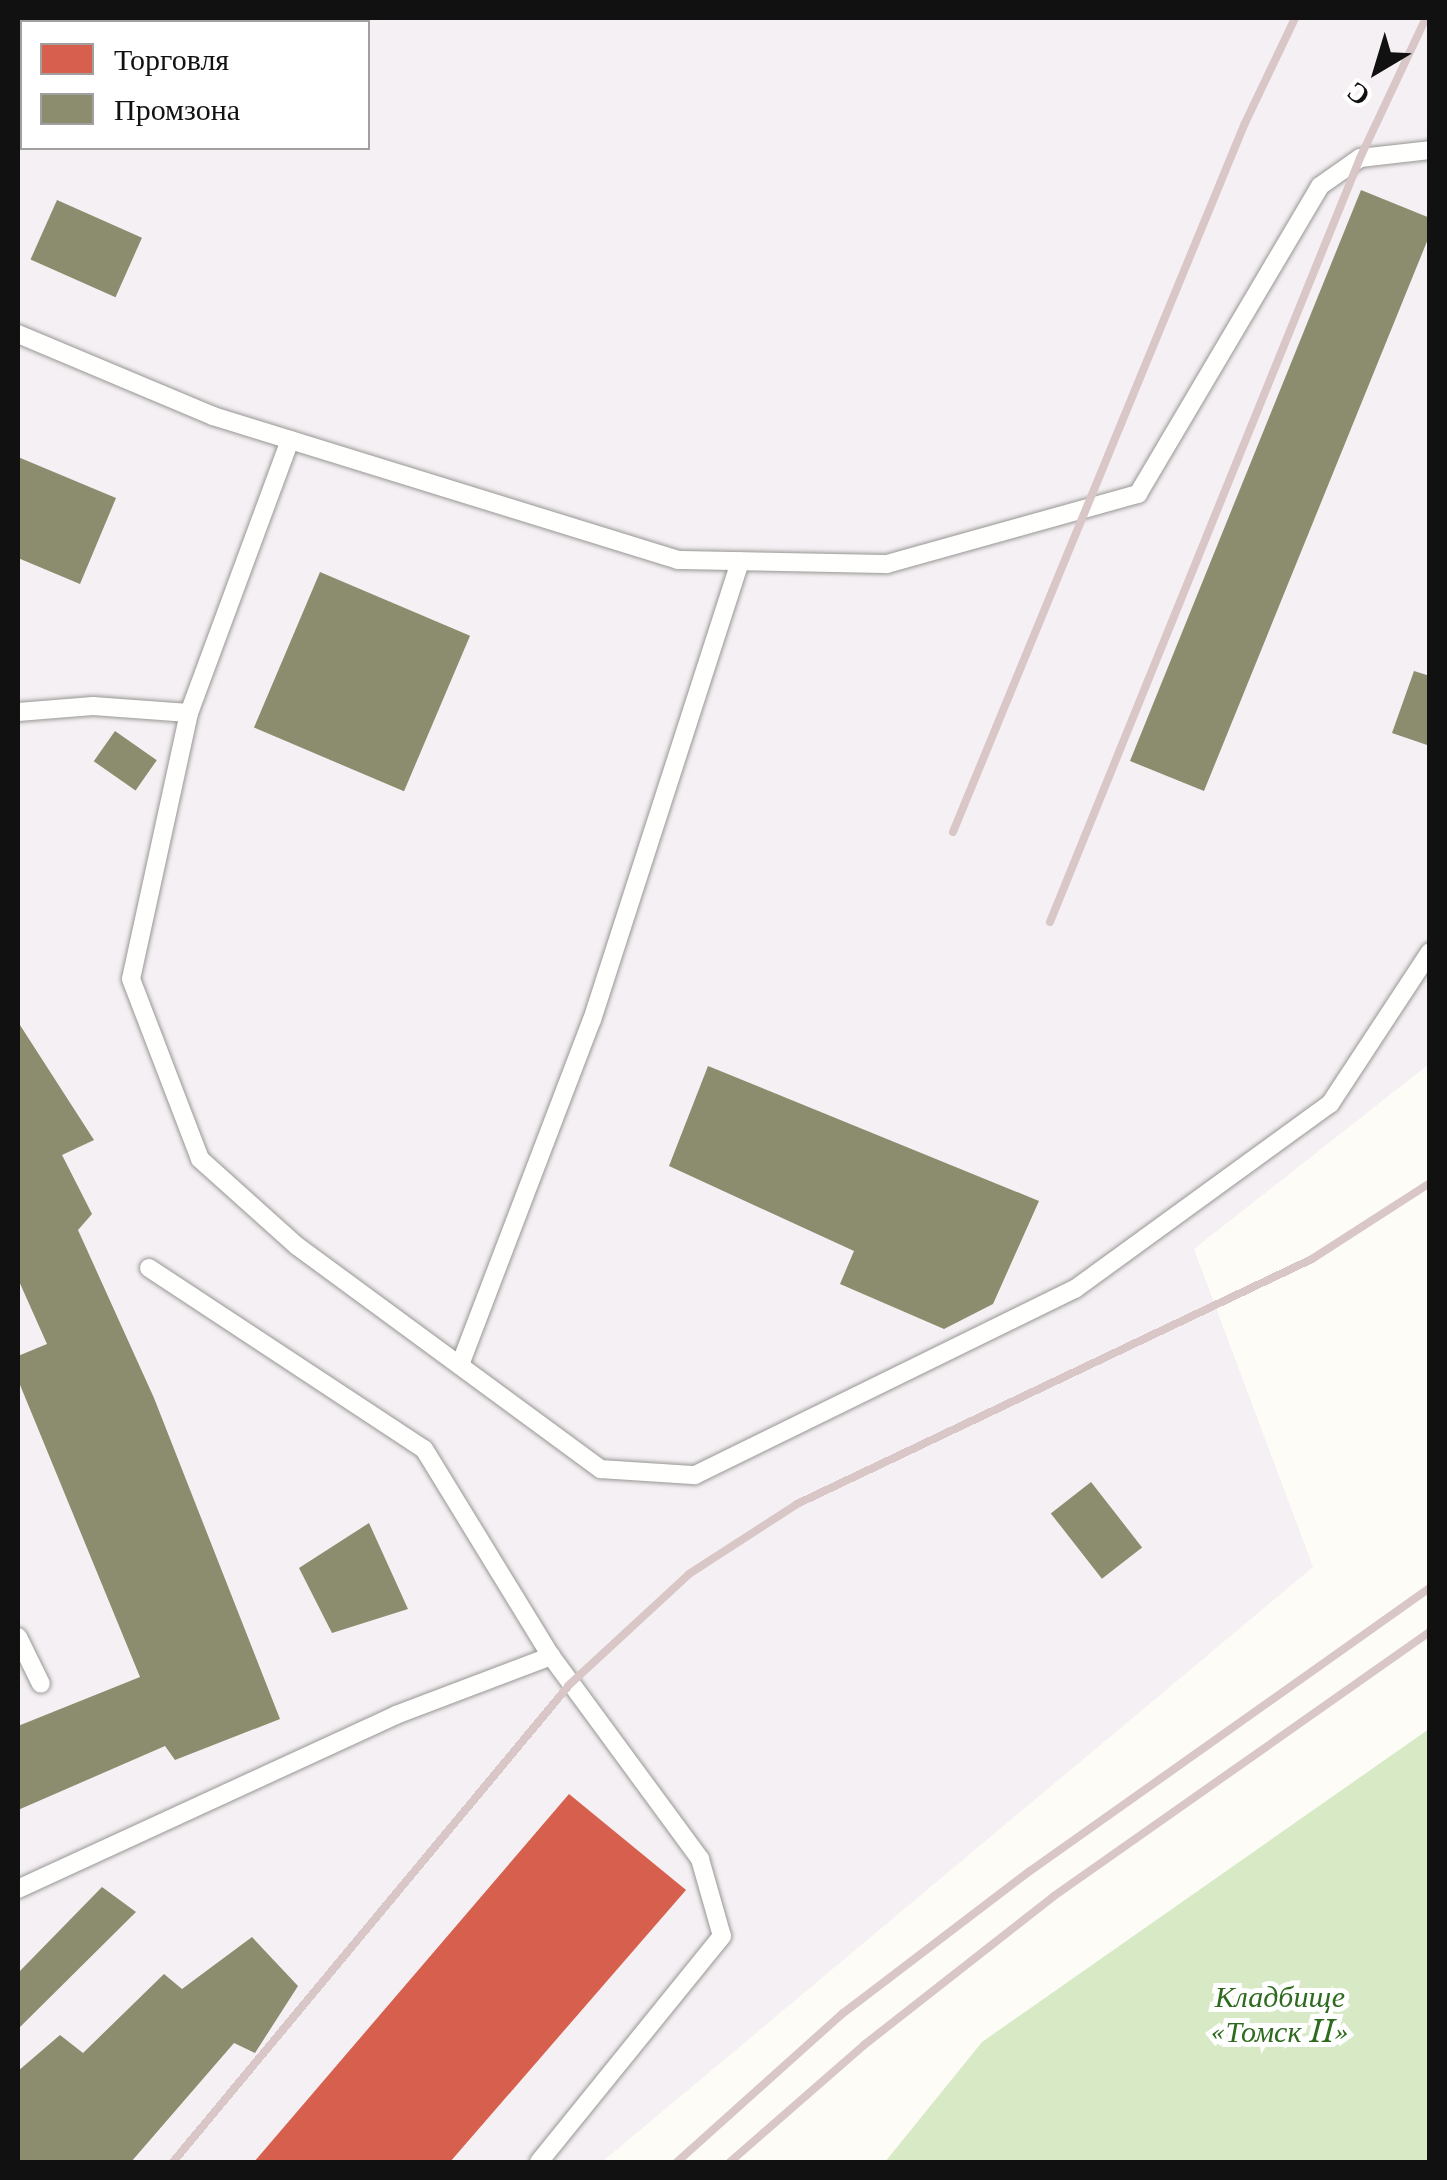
<!DOCTYPE html>
<meta charset="utf-8">
<style>
body{margin:0}
#map{position:relative;width:1447px;height:2180px;overflow:hidden;background:#fdfcf7;font-family:"Libre Baskerville",serif}
div>[style]{position:absolute}
[style*='--x']{left:calc(var(--x)*1px);top:calc(var(--y)*1px);width:calc(var(--w)*1px);rotate:calc(var(--a)*1deg)}
.industrial>*{inset:0;background:#f5f0f3}
.forest>*{inset:0;background:#d8eac5}
.shops>*{inset:0;background:#d6604d}
.industry>*{inset:0;background:#8c8c6e;transform-origin:0 0}
.roads{filter:drop-shadow(0 0 2px #979795) drop-shadow(0 0 2px #979795)}
.lane>*{height:18px;margin:-9px;padding:0 9px;transform-origin:9px;border-radius:9px;background:#fffffe}
.rail>*{height:8px;margin:-4px;padding:0 4px;transform-origin:4px;border-radius:4px;background:#d9c6c7}
span{translate:-50% -50%;white-space:nowrap;text-align:center;line-height:1.15;-webkit-text-stroke:10px #fff;paint-order:stroke}
.park-label{font-size:30px;color:#2f6b1f;font-style:italic}
.frame{position:absolute;inset:0;border:20px solid #111;pointer-events:none}
.legend{position:absolute;left:20px;top:20px;width:350px;height:130px;box-sizing:border-box;background:#fff;border:2px solid #a0a0a0;margin:0;padding:12px 18px;list-style:none;font-size:30px;color:#111}
.legend li{display:flex;align-items:center;gap:20px;height:50px}
.legend b{width:50px;border:2px solid #a0a0a0}
.north{position:absolute;left:1327px;top:20px;width:100px;height:100px;-webkit-text-stroke:8px #fff;paint-order:stroke;rotate:218deg;font-size:28px;font-weight:700;line-height:40px;text-align:center;color:#111}
.north::after{content:'';display:block;margin:auto;width:35px;height:45px;background:#111;clip-path:polygon(50% 0,100% 100%,50% 72%,0 100%)}
</style>
<div id="map">
<div class="industrial">
<i style="clip-path:polygon(evenodd,18px 18px,1429px 18px,1429px 1064px,1194px 1249px,1313px 1567px,602px 2162px,18px 2162px,18px 18px,22px 22px,368px 22px,368px 148px,22px 148px,22px 22px)"></i>
</div>
<div class="forest">
<i style="clip-path:polygon(1429px 1729px,1429px 2162px,885px 2162px,982px 2042px)"></i>
</div>
<div class="shops">
<i style="clip-path:polygon(569px 1794px,686px 1890px,450px 2162px,254px 2162px)"></i>
</div>
<div class="industry">
<i style="clip-path:polygon(1361px 190px,1430px 218px,1430px 234px,1204px 791px,1130px 761px)"></i>
<i style="left:57px;top:200px;width:93px;height:65px;rotate:24deg"></i>
<i style="clip-path:polygon(18px 457px,116px 498px,80px 584px,18px 558px)"></i>
<i style="left:320px;top:572px;width:163px;height:169px;rotate:23deg"></i>
<i style="clip-path:polygon(1414px 671px,1430px 676px,1430px 746px,1392px 733px)"></i>
<i style="left:115px;top:731px;width:51px;height:37px;rotate:35deg"></i>
<i style="clip-path:polygon(18px 1022px,94px 1140px,62px 1155px,92px 1214px,78px 1230px,154px 1398px,280px 1719px,175px 1760px,165px 1746px,18px 1810px,18px 1726px,140px 1677px,18px 1380px,18px 1356px,47px 1344px,18px 1279px)"></i>
<i style="clip-path:polygon(708px 1066px,1039px 1201px,993px 1304px,944px 1329px,840px 1284px,854px 1251px,669px 1166px)"></i>
<i style="left:1091px;top:1482px;width:83px;height:51px;rotate:52deg"></i>
<i style="clip-path:polygon(369px 1523px,408px 1609px,332px 1633px,299px 1568px)"></i>
<i style="clip-path:polygon(102px 1887px,136px 1912px,18px 2029px,18px 1973px)"></i>
<i style="clip-path:polygon(252px 1937px,298px 1986px,255px 2053px,234px 2043px,131px 2162px,18px 2162px,18px 2071px,60px 2035px,83px 2053px,164px 1974px,182px 1989px)"></i>
</div>
<div class="roads">
<div class="lane">
<i style="--x:61;--y:22;--w:4;--a:-63"></i>
<i style="--x:18;--y:124;--w:13;--a:-72"></i>
<i style="--x:18;--y:334;--w:212;--a:22.8"></i>
<i style="--x:213;--y:416;--w:487;--a:17.2"></i>
<i style="--x:678;--y:560;--w:209;--a:1.1"></i>
<i style="--x:887;--y:564;--w:261;--a:-15.6"></i>
<i style="--x:1138;--y:494;--w:358;--a:-59.4"></i>
<i style="--x:1320;--y:186;--w:49;--a:-35"></i>
<i style="--x:1360;--y:158;--w:70;--a:-6.5"></i>
<i style="--x:290;--y:440;--w:291;--a:110.3"></i>
<i style="--x:189;--y:713;--w:272;--a:102.3"></i>
<i style="--x:131;--y:979;--w:193;--a:69"></i>
<i style="--x:200;--y:1159;--w:130;--a:41.9"></i>
<i style="--x:297;--y:1246;--w:377;--a:36.3"></i>
<i style="--x:601;--y:1469;--w:94;--a:3.7"></i>
<i style="--x:695;--y:1475;--w:423;--a:-26.1"></i>
<i style="--x:1075;--y:1289;--w:315;--a:-36"></i>
<i style="--x:1330;--y:1104;--w:182;--a:-56.7"></i>
<i style="--x:18;--y:712;--w:75;--a:-4.6"></i>
<i style="--x:93;--y:706;--w:96;--a:4.2"></i>
<i style="--x:149;--y:1268;--w:329;--a:33.4"></i>
<i style="--x:424;--y:1449;--w:243;--a:58.5"></i>
<i style="--x:551;--y:1656;--w:252;--a:53.7"></i>
<i style="--x:700;--y:1859;--w:80;--a:74.1"></i>
<i style="--x:722;--y:1936;--w:291;--a:129"></i>
<i style="--x:460;--y:1365;--w:369;--a:-69.1"></i>
<i style="--x:592;--y:1020;--w:482;--a:-72.1"></i>
<i style="--x:18;--y:1637;--w:52;--a:63.9"></i>
<i style="--x:18;--y:1889;--w:416;--a:-24.7"></i>
<i style="--x:396;--y:1715;--w:166;--a:-20.8"></i>
</div>
</div>
<div class="rail">
<i style="--x:953;--y:832;--w:767;--a:-67.62"></i>
<i style="--x:1245;--y:123;--w:116;--a:-64.5"></i>
<i style="--x:1050;--y:922;--w:824;--a:-67.91"></i>
<i style="--x:1360;--y:158;--w:155;--a:-64.8"></i>
<i style="--x:173;--y:2162;--w:621;--a:-50.29"></i>
<i style="--x:570;--y:1684;--w:162;--a:-42.7"></i>
<i style="--x:689;--y:1574;--w:129;--a:-32.9"></i>
<i style="--x:797;--y:1504;--w:570;--a:-25.44"></i>
<i style="--x:1312;--y:1259;--w:140;--a:-32.8"></i>
<i style="--x:677;--y:2162;--w:222;--a:-41.9"></i>
<i style="--x:842;--y:2014;--w:236;--a:-37.3"></i>
<i style="--x:1030;--y:1871;--w:490;--a:-35.3"></i>
<i style="--x:730;--y:2162;--w:178;--a:-41.1"></i>
<i style="--x:864;--y:2045;--w:241;--a:-38.1"></i>
<i style="--x:1054;--y:1896;--w:459;--a:-35.1"></i>
</div>
<div class="park-label">
<span style="left:1280px;top:2014px">Кладбище<br>«Томск II»</span>
</div>
<div class="frame"></div>
<ul class="legend">
<li><b style="height:28px;background:#d6604d"></b>Торговля</li>
<li><b style="height:28px;background:#8c8c6e"></b>Промзона</li>
</ul>
<div class="north">С</div>
</div>
